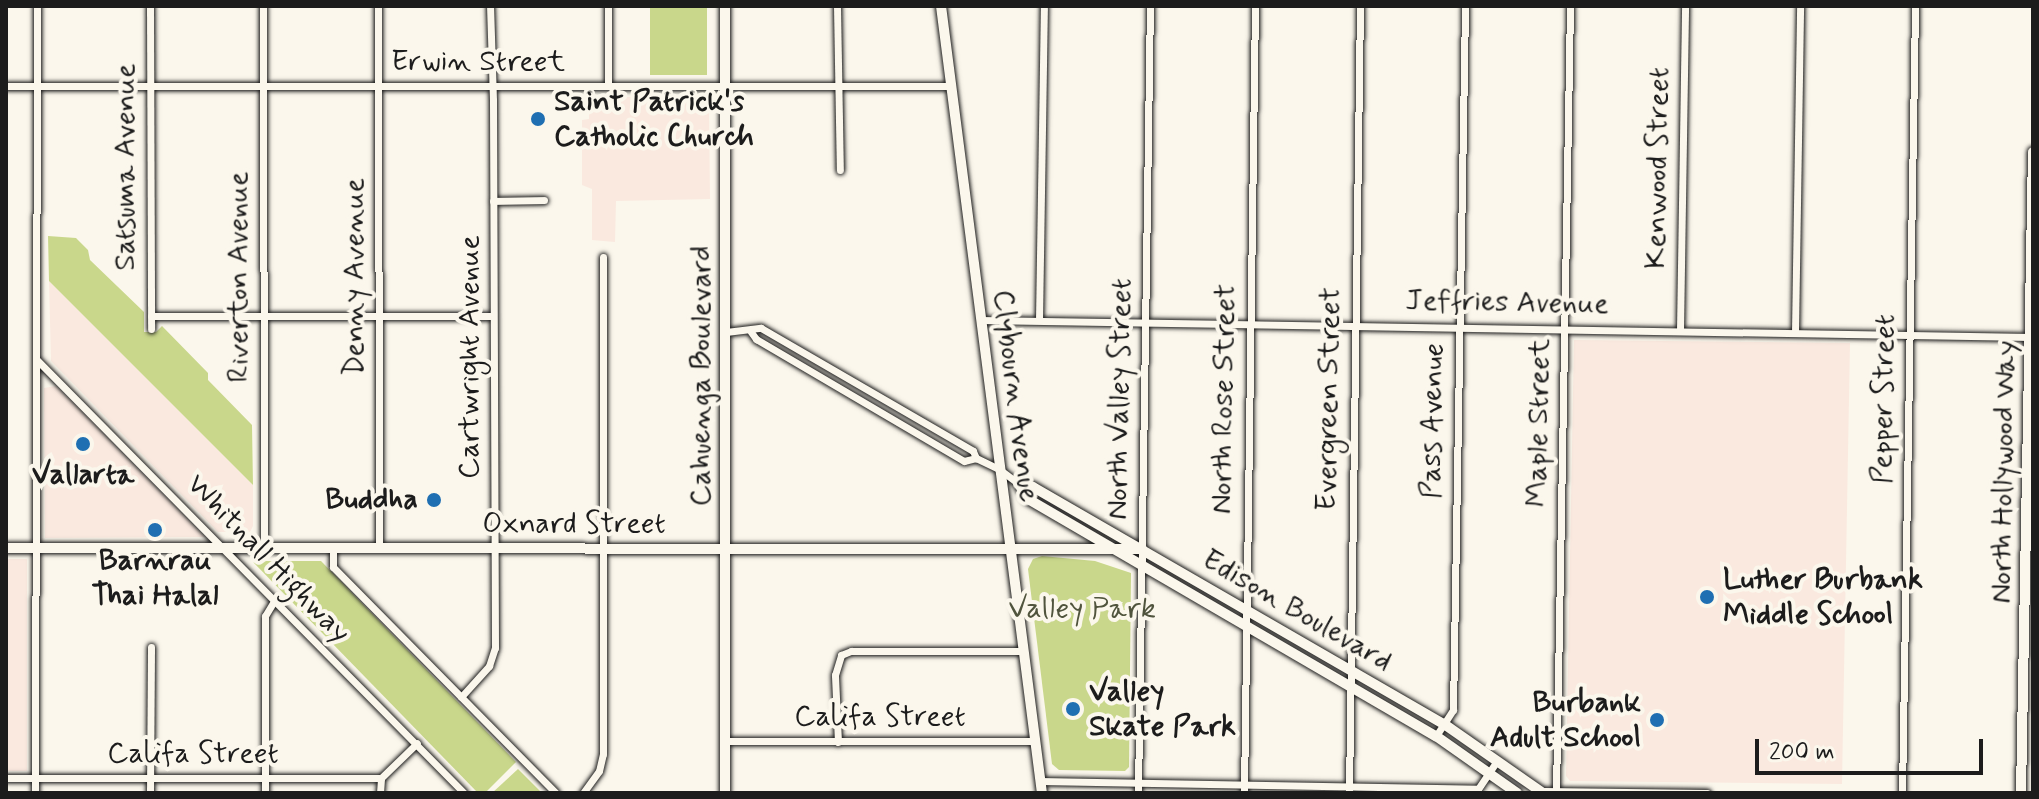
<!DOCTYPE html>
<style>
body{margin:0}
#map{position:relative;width:2039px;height:799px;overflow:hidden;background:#fbf7ec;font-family:Mynerve,sans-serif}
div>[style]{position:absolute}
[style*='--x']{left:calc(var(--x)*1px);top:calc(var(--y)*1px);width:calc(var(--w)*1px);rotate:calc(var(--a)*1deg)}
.built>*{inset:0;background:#fae9df;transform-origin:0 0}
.green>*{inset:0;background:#c9d78b;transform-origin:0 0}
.roads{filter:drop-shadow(0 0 2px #1c1c1c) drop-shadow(0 0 2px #1c1c1c)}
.minor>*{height:7px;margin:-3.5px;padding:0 3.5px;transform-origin:3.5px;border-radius:3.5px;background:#fbf7ec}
.secondary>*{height:10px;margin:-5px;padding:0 5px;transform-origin:5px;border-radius:5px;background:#fbf7ec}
.dots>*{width:22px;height:22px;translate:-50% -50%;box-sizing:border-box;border:4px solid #fbf7ec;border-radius:50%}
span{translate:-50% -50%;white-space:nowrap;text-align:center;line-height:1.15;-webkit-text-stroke:8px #fbf7ec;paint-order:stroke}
.street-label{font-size:30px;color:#1c1c1c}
.poi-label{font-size:30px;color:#1c1c1c;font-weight:700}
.left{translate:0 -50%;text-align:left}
.right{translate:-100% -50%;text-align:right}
.park-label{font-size:30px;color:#50543d}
.frame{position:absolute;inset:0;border:8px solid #1c1c1c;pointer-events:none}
.scale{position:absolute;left:1755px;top:739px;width:228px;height:36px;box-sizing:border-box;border:4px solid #1c1c1c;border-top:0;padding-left:10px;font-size:24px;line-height:28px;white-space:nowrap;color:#1c1c1c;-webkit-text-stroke:6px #fbf7ec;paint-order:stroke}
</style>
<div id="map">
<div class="built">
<i style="clip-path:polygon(589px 97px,704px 97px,709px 104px,710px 199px,616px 201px,615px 242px,592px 240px,592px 189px,582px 185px,582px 120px,589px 119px)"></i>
<i style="clip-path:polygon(49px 281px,253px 485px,253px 526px,250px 532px,218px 532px,51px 361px)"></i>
<i style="clip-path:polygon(1574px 340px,1850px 343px,1842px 784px,1570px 781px,1566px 776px)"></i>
<i style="clip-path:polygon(56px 386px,205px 537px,45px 538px,44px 388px)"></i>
<i style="left:6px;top:559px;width:21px;height:212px"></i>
</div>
<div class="green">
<i style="left:650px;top:6px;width:57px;height:69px"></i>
<i style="clip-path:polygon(48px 236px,76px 238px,88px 250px,90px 260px,144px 312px,144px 332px,156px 332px,162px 326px,208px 373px,208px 380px,252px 425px,253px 485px,49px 281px)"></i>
<i style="clip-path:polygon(1042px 556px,1095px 561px,1131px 573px,1129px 767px,1125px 771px,1059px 770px,1052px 764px,1028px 569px,1033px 559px)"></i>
<i style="clip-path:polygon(252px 561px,321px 561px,516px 762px,485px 793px,478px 793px)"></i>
<i style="clip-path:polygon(518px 769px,542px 793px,492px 793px)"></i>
</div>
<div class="roads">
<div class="minor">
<i style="--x:150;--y:6;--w:323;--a:89.8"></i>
<i style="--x:263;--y:6;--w:542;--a:89.89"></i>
<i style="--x:378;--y:6;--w:543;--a:89.89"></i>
<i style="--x:608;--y:6;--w:79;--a:90"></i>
<i style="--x:837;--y:6;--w:164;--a:89"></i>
<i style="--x:6;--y:86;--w:945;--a:0"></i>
<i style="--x:493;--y:201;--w:51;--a:-1.1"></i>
<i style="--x:151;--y:316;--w:342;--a:0"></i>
<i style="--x:980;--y:320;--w:1051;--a:0.93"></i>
<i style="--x:1039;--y:320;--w:314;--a:-89.1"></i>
<i style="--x:1680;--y:330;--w:324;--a:-89.1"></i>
<i style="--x:726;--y:332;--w:35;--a:-7"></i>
<i style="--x:761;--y:328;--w:245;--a:30.1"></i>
<i style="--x:973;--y:451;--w:8;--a:67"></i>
<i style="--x:976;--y:458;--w:25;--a:26"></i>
<i style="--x:999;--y:469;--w:25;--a:37"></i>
<i style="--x:751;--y:332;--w:9;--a:54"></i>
<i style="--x:756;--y:339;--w:241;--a:30.4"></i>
<i style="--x:964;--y:461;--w:12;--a:-14"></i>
<i style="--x:1795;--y:332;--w:326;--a:-89.1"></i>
<i style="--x:37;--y:360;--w:608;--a:45.4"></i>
<i style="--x:333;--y:549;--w:18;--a:90"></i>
<i style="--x:333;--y:567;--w:317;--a:45.4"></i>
<i style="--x:461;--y:697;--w:42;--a:-47.9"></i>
<i style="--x:489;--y:666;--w:19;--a:-72"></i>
<i style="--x:495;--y:648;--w:548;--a:-90.21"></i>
<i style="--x:493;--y:100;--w:94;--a:-91.8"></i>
<i style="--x:1436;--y:736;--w:31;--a:-57"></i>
<i style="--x:1453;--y:710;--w:704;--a:-89.02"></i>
<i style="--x:725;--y:741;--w:310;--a:0"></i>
<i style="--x:838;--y:742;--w:67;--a:-92.6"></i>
<i style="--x:835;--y:675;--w:21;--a:-73"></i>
<i style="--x:841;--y:655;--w:11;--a:-22"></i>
<i style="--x:851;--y:651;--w:173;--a:0"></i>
<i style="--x:6;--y:778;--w:375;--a:0"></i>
<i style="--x:1040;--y:781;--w:438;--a:1"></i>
<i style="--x:1478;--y:789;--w:34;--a:-56"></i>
<i style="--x:1541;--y:791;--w:166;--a:0.7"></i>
<i style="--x:35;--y:793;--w:787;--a:-89.85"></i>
<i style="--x:150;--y:793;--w:146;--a:-89.6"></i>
<i style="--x:265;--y:793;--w:177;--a:-90"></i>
<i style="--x:265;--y:616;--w:17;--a:-59"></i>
<i style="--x:380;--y:793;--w:15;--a:-86"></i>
<i style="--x:381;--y:778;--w:50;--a:-44.2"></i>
<i style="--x:583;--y:793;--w:27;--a:-54"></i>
<i style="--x:599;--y:771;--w:17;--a:-77"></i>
<i style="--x:603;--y:754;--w:497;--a:-90"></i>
<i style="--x:1138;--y:793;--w:787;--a:-89.13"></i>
<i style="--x:1244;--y:793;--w:787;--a:-89.2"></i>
<i style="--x:1349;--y:793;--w:787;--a:-89.2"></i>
<i style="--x:1556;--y:793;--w:787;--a:-88.98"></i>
<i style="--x:1902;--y:793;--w:787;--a:-89.05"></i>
</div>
<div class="secondary">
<i style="--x:941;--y:6;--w:793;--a:82.69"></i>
<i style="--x:1019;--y:484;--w:14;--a:12"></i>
<i style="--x:1033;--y:487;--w:474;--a:30"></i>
<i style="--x:1444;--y:724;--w:121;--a:34.9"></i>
<i style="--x:1019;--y:484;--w:17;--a:59"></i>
<i style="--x:1028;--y:499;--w:472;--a:30.2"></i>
<i style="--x:1436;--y:736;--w:99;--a:35.1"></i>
<i style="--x:6;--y:548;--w:1136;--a:0.05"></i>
<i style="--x:725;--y:793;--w:787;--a:-90"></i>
<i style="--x:2021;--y:793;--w:641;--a:-88.93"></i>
</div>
</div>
<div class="dots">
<i style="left:538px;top:119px;background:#1f6fb2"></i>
<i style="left:83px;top:444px;background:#1f6fb2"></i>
<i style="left:434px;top:500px;background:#1f6fb2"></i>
<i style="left:155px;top:530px;background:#1f6fb2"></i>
<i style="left:1707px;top:597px;background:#1f6fb2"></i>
<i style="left:1073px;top:709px;background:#1f6fb2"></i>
<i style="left:1657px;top:720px;background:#1f6fb2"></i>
</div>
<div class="street-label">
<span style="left:478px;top:62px">Erwin Street</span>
<span style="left:126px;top:167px;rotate:-90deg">Satsuma Avenue</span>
<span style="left:1658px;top:168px;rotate:-89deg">Kenwood Street</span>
<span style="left:239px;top:277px;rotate:-90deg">Riverton Avenue</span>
<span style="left:355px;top:277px;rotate:-90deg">Denny Avenue</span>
<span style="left:1507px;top:303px;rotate:1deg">Jeffries Avenue</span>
<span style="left:470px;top:357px;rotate:-90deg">Cartwright Avenue</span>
<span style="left:702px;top:376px;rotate:-90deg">Cahuenga Boulevard</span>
<span style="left:1015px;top:396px;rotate:83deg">Clybourn Avenue</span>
<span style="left:1120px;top:399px;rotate:-89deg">North Valley Street</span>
<span style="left:1224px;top:399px;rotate:-89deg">North Rose Street</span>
<span style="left:1329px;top:399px;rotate:-89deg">Evergreen Street</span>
<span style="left:1884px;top:399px;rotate:-89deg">Pepper Street</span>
<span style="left:1433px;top:421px;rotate:-89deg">Pass Avenue</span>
<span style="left:1539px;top:423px;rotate:-89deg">Maple Street</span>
<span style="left:2004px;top:472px;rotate:-89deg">North Hollywood Way</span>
<span style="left:574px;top:524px">Oxnard Street</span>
<span style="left:268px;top:559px;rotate:46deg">Whitnall Highway</span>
<span style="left:1297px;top:611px;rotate:30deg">Edison Boulevard</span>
<span style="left:880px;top:717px">Califa Street</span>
<span style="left:193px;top:754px">Califa Street</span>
</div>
<div class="poi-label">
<span class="left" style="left:554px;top:119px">Saint Patrick's<br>Catholic Church</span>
<span style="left:83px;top:475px">Vallarta</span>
<span class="right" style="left:418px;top:500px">Buddha</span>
<span style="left:155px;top:578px">Barnrau<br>Thai Halal</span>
<span class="left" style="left:1723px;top:597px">Luther Burbank<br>Middle School</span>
<span class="left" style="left:1089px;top:709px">Valley<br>Skate Park</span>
<span class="right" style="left:1641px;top:720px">Burbank<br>Adult School</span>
</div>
<div class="park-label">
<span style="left:1082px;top:609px">Valley Park</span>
</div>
<div class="frame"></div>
<div class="scale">200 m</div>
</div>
